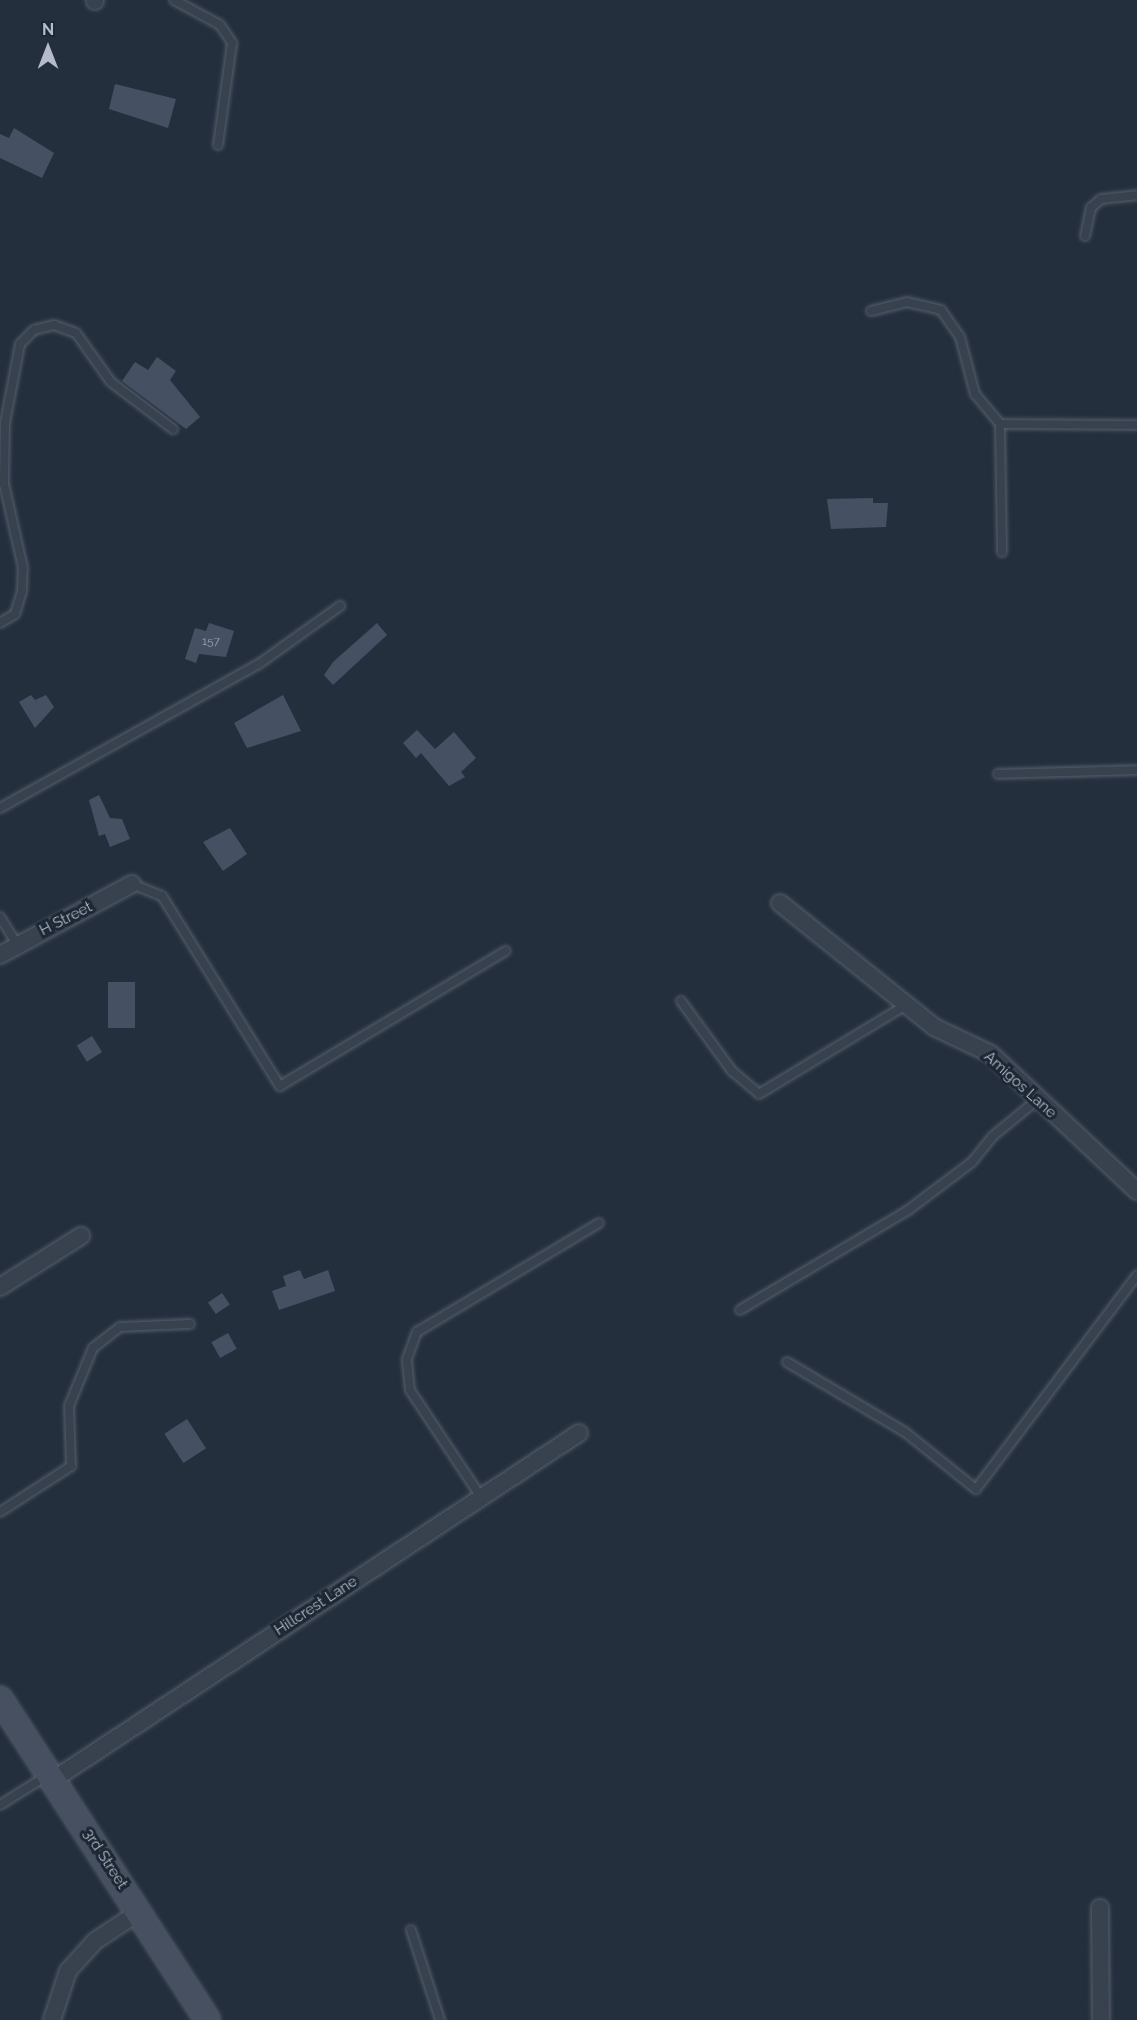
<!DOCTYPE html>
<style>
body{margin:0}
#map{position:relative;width:1137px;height:2020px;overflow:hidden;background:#242f3e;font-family:Raleway,sans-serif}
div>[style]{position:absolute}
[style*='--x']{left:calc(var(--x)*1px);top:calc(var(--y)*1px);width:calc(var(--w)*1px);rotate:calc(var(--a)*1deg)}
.building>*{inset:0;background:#455162;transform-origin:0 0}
.roads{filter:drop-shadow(0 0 2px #565f6c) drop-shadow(0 0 2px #565f6c)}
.service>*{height:8px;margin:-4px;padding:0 4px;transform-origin:4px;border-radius:4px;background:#38414e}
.minor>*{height:16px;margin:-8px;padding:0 8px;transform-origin:8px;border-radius:8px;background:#38414e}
.secondary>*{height:24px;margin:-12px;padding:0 12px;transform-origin:12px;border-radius:12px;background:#465061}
span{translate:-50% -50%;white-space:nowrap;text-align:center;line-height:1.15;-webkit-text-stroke:6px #1d2633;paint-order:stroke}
.number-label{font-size:12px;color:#98a1af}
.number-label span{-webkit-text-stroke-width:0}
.street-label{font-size:15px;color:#b4bcc9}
.north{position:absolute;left:18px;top:18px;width:60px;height:60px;-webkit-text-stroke:4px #1d2633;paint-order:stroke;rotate:0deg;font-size:16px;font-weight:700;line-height:24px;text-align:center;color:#b4bcc9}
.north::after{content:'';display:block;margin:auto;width:21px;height:27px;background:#b4bcc9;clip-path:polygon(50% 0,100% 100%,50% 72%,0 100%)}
</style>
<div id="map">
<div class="building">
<i style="clip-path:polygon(115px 84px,176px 99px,168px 128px,109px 109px)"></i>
<i style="clip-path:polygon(14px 128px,54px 153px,42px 178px,0 158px,0 134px,9px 138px)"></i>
<i style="clip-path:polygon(157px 357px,176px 371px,170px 380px,200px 417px,186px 429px,122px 381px,135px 362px,148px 370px)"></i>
<i style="clip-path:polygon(873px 498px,873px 503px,888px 503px,886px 527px,831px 529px,827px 499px)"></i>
<i style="clip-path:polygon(209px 623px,234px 631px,226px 657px,199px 654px,196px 663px,185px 659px,195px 628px,206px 631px)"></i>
<i style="clip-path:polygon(377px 623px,387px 635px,333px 685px,324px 675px,333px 662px)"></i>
<i style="clip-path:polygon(31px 695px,35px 700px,46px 695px,54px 707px,35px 728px,19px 702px)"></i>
<i style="clip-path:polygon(283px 695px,301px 731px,247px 748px,234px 723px)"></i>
<i style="clip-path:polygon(417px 730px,435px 749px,454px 732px,476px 758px,461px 772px,465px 777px,449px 786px,421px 753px,416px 758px,403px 743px)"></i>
<i style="clip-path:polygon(99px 795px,110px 818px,122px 819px,130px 839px,110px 847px,105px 834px,99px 836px,89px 800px)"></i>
<i style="clip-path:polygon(230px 828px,247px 854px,223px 871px,203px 842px)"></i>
<i style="left:108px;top:982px;width:27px;height:46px"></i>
<i style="left:92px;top:1036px;width:19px;height:18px;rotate:58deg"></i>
<i style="clip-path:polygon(300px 1270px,304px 1279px,328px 1270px,335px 1291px,279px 1310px,272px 1291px,286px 1286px,283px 1276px)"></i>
<i style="left:222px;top:1293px;width:14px;height:17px;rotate:56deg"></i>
<i style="left:228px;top:1333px;width:18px;height:19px;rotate:61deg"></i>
<i style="left:187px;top:1419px;width:35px;height:27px;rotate:57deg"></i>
</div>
<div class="roads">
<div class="service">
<i style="--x:174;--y:0;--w:52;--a:28.5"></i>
<i style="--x:220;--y:25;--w:22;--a:56"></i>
<i style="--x:232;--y:43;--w:103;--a:97.8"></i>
<i style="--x:1085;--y:236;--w:29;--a:-78"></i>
<i style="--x:1091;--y:208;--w:13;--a:-42"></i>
<i style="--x:1101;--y:199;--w:36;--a:-6"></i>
<i style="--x:871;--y:311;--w:37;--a:-14"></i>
<i style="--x:907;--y:302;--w:35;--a:13"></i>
<i style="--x:941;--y:310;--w:33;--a:55"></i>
<i style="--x:960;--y:337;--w:59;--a:75.3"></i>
<i style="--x:975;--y:394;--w:39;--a:50"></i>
<i style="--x:1002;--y:552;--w:128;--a:-90.9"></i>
<i style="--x:1000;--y:424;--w:137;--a:0.4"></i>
<i style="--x:0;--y:623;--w:17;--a:-31"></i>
<i style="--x:15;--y:614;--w:24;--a:-73"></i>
<i style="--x:22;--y:591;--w:23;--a:-88"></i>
<i style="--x:23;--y:568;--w:86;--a:-102.7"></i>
<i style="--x:4;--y:484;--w:61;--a:-89.1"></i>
<i style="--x:5;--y:423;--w:80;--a:-79.2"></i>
<i style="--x:20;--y:344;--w:20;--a:-45"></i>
<i style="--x:34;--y:330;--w:21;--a:-14"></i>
<i style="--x:54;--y:325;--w:23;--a:20"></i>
<i style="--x:76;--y:333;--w:60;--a:54.5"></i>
<i style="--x:111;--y:382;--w:78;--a:37.2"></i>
<i style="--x:998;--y:774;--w:139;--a:-1.6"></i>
<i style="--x:0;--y:808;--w:296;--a:-29.1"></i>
<i style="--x:259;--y:664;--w:100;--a:-35.6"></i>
<i style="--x:132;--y:884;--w:32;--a:22"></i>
<i style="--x:162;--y:896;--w:224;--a:58.2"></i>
<i style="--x:280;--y:1086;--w:263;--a:-30.9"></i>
<i style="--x:0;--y:917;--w:32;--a:58"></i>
<i style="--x:681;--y:1001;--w:87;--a:53.9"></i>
<i style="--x:732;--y:1071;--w:35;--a:40"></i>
<i style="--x:759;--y:1094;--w:172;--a:-31.2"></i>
<i style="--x:740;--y:1310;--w:194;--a:-30.7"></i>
<i style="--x:907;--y:1211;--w:81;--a:-37"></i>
<i style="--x:972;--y:1162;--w:33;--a:-51"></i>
<i style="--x:993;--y:1136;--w:57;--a:-39.3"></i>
<i style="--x:787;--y:1362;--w:137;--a:30.7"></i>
<i style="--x:905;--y:1432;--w:91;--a:38.8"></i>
<i style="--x:976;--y:1489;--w:268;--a:-53"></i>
<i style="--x:481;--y:1497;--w:128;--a:-123.6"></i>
<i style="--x:410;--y:1390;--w:31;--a:-96"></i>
<i style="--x:407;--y:1359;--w:29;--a:-70"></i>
<i style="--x:417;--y:1332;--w:212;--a:-30.9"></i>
<i style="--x:0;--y:1512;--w:85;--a:-32.9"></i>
<i style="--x:71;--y:1466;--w:60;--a:-91.9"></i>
<i style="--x:69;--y:1406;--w:63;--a:-67.5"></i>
<i style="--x:93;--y:1348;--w:34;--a:-38"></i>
<i style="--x:120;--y:1327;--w:70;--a:-2.5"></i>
<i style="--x:0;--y:1805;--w:57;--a:-32"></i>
<i style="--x:411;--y:1930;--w:95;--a:72.1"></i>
</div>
<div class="minor">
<i style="--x:95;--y:1;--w:1;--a:-90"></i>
<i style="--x:780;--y:903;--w:198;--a:38.8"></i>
<i style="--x:934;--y:1027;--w:63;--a:25.3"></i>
<i style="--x:991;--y:1054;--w:200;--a:43.2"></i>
<i style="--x:0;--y:955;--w:150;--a:-28.3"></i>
<i style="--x:0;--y:1287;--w:96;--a:-32.2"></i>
<i style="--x:53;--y:1780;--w:630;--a:-33.41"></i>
<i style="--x:1100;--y:1908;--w:112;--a:89.5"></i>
<i style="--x:52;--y:2020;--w:52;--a:-71.9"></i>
<i style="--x:68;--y:1971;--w:40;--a:-48"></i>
<i style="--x:95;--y:1941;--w:53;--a:-33.4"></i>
</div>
<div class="secondary">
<i style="--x:0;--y:1699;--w:382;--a:57.1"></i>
</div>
</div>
<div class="number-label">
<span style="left:211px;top:642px">157</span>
</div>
<div class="street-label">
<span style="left:66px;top:919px;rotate:-27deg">H Street</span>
<span style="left:1020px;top:1085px;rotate:42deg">Amigos Lane</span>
<span style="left:316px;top:1606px;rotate:-33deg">Hillcrest Lane</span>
<span style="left:105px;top:1859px;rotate:57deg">3rd Street</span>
</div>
<div class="north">N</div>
</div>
